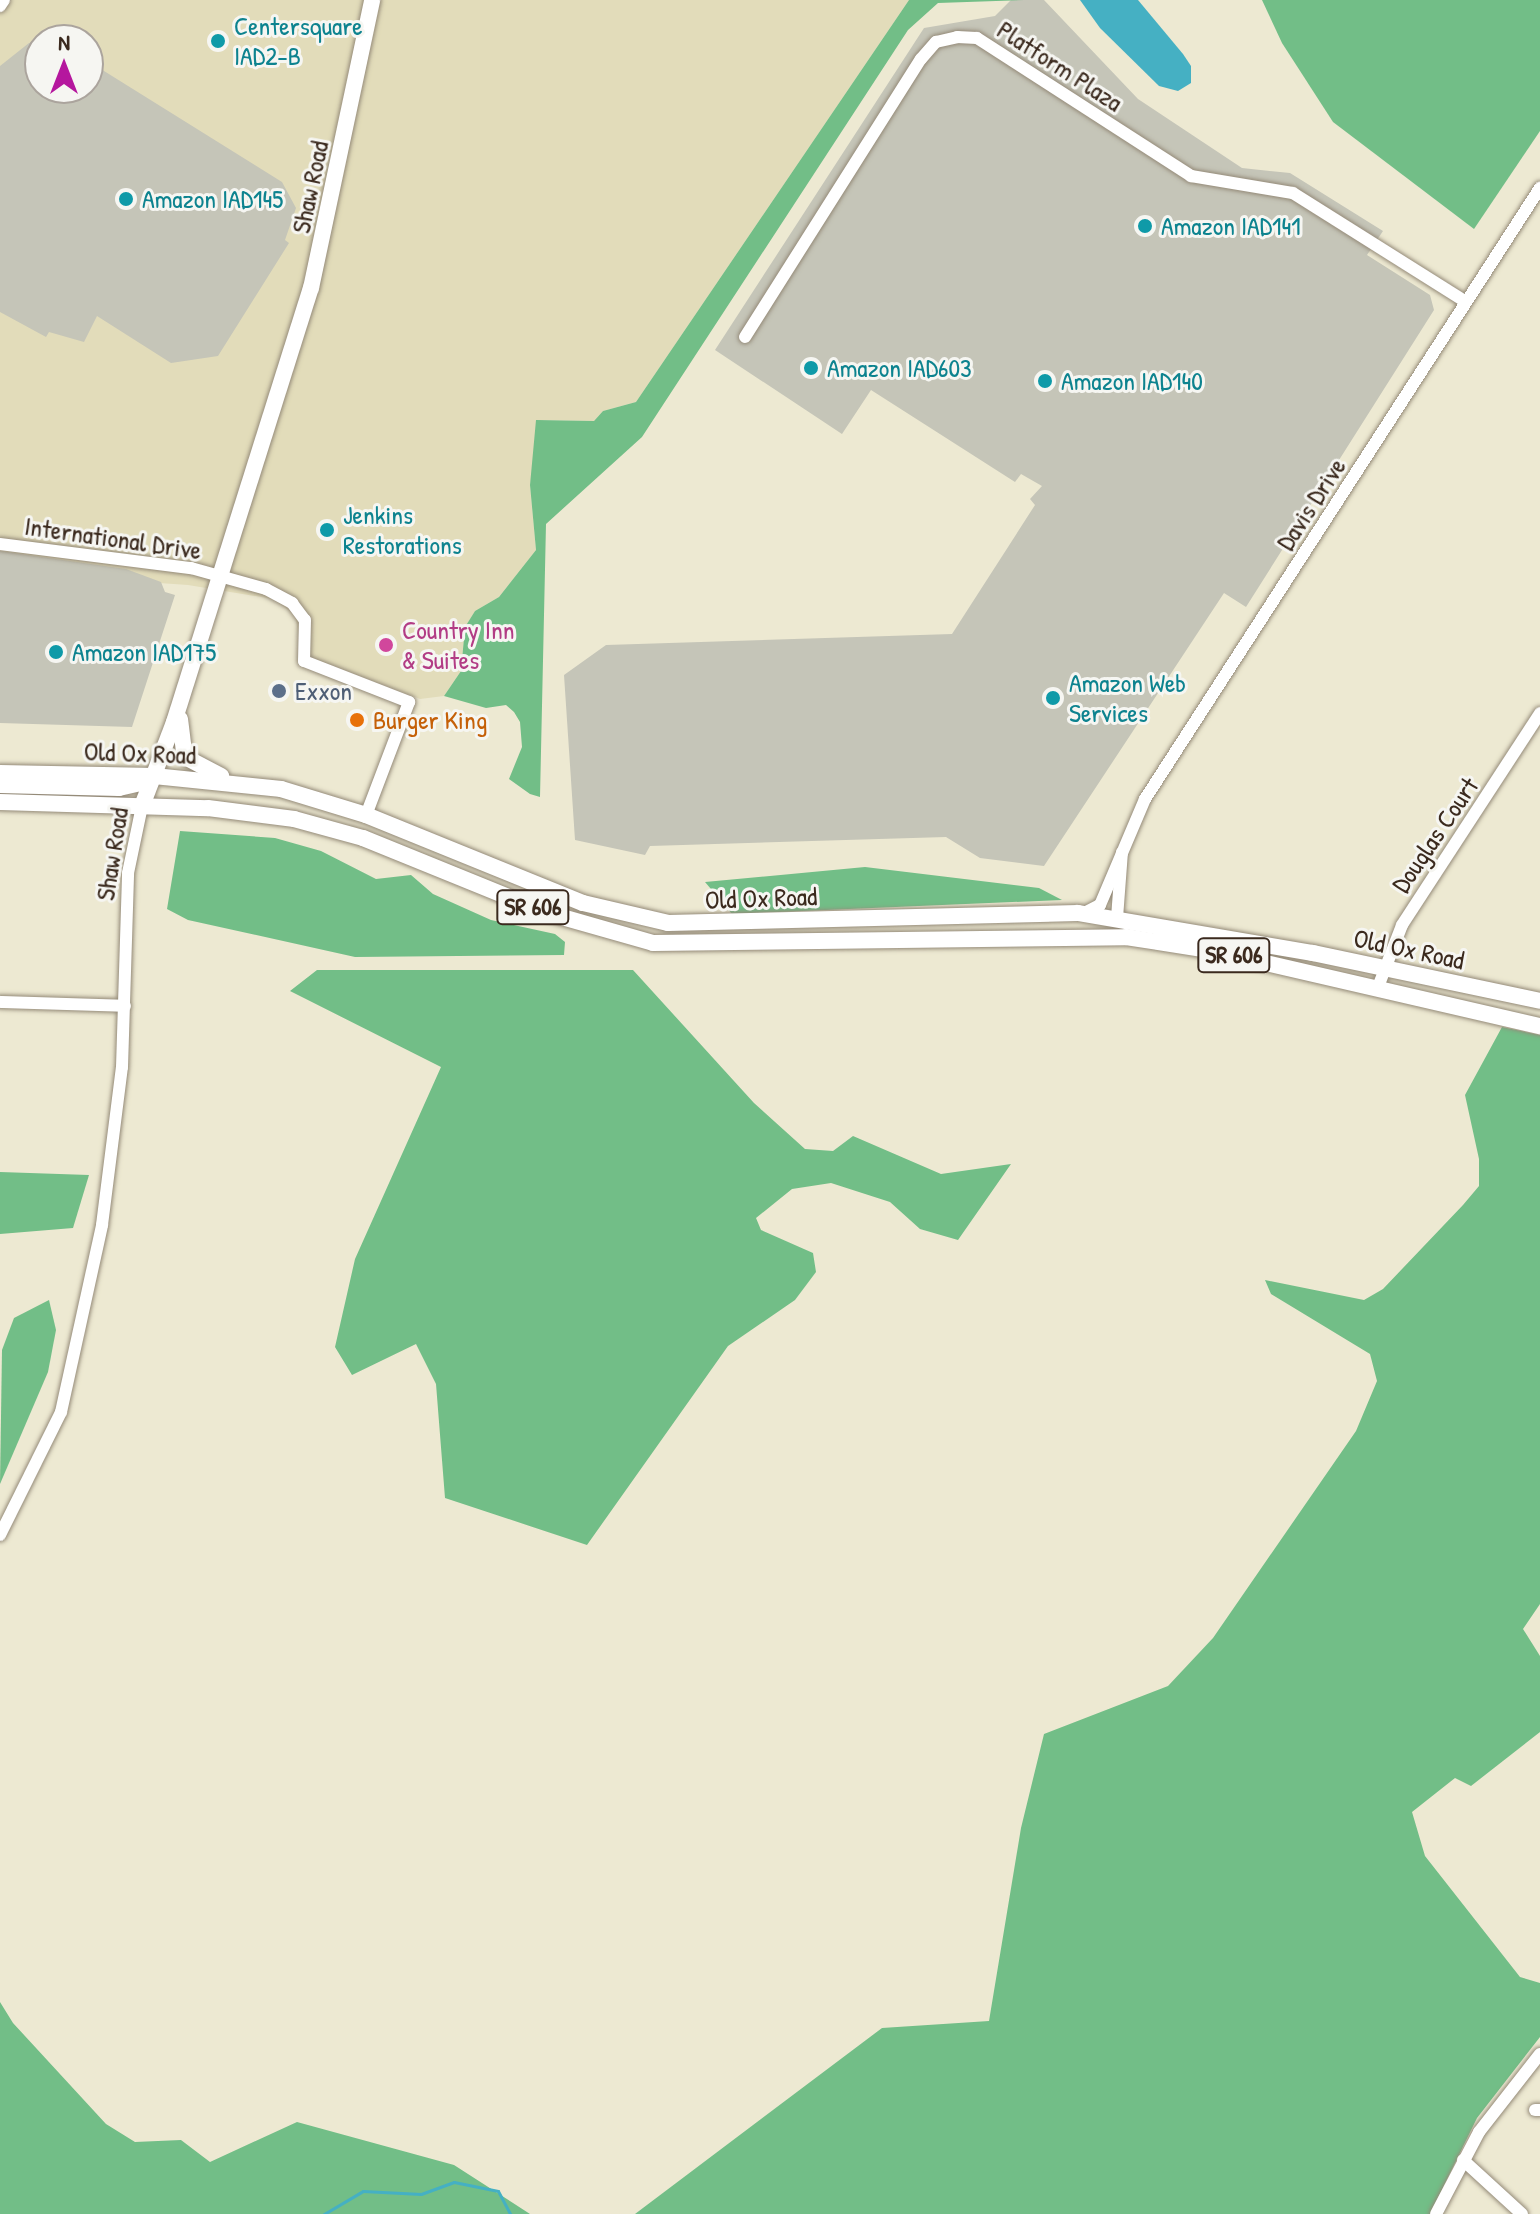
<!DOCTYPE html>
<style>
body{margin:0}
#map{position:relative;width:1540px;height:2214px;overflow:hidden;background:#ede9d2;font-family:"Patrick Hand",sans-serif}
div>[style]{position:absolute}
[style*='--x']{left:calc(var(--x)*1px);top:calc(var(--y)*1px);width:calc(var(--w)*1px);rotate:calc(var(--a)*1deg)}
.built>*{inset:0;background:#e2dcba}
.industrial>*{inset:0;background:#c5c5b8}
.forest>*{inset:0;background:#72be87}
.water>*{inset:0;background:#45b0c3}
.stream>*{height:3px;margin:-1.5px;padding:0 1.5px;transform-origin:1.5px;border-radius:1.5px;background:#45b0c3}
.roads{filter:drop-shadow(0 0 2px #948a78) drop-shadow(0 0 2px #948a78)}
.minor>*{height:12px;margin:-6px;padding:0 6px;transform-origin:6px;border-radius:6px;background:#fff}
.major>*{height:16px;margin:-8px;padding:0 8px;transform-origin:8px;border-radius:8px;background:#fff}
.dots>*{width:22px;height:22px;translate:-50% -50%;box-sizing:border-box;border:4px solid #f6f6f2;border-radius:50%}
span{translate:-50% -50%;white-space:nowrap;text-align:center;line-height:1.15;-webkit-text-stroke:6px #f6f6f2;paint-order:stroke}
.shield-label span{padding:2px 6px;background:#f6f6f2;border:2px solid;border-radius:6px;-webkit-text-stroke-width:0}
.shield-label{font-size:24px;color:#3b2a1e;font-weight:700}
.culture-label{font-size:26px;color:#0d838f}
.left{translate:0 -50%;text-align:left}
.street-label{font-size:26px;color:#3b2a1e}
.hotel-label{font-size:26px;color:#b23c85}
.service-label{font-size:26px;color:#4e5e75}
.food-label{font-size:26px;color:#c56008}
.north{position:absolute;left:24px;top:24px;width:80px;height:80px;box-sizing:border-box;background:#f6f6f2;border:2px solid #aba49d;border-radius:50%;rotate:0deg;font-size:22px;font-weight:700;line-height:32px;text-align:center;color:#3b2a1e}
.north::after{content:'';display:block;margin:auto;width:28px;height:36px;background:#b5179e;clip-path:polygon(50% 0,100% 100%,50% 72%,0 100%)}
</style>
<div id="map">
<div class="built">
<i style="clip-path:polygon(evenodd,0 0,909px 0,636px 402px,603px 411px,594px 421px,543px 420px,530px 485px,536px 550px,499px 597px,475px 611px,465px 627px,461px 671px,444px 696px,420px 699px,302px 654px,295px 615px,273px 599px,188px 585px,0 572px,0 0,40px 40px,88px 40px,88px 88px,40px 88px,40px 40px)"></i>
</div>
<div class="industrial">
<i style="clip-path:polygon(1011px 0,1044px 0,1138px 99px,1242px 168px,1290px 173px,1383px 231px,1367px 255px,1430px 295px,1434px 310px,1246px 607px,1224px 593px,1044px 866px,980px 858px,946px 837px,650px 846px,645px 855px,575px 840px,564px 675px,606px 645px,952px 634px,1035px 505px,1030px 499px,1042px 486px,1021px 474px,1015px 482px,871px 390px,842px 434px,715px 350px,924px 28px,995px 16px)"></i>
<i style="clip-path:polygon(40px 41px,40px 88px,88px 88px,88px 61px,282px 182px,296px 208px,285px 240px,289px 243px,218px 356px,171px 363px,97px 316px,84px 342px,49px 332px,46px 337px,0 312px,0 66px,29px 43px)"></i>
<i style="clip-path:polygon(0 551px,126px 569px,161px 582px,165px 592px,175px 595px,132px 727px,0 723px)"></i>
</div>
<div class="forest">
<i style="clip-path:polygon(909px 0,1024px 0,938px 3px,908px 30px,642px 437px,546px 524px,540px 797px,530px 794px,509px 779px,522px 747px,520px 722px,514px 712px,506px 705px,486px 708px,444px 696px,461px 671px,465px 627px,475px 611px,499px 597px,536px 550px,530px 485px,536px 420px,594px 421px,603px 411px,636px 402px)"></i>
<i style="clip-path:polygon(1262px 0,1540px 0,1540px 131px,1474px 229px,1333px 122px,1282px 43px)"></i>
<i style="clip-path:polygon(180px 831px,275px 838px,321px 851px,376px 879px,411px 875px,433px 894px,491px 920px,555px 934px,565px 942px,564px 955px,355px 957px,188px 920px,167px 909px)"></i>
<i style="clip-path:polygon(865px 867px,1039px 888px,1062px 900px,732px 914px,705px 882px)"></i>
<i style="clip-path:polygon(317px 970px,633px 970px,754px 1103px,805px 1149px,833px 1151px,853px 1136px,941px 1174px,1011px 1164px,958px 1240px,920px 1229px,890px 1202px,831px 1183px,792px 1189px,756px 1218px,761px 1230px,813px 1253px,816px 1272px,795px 1300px,728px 1346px,587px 1545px,445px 1498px,436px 1384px,416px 1344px,352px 1375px,335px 1347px,355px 1259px,441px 1067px,290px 991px)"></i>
<i style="clip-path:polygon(1502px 1027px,1540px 1035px,1540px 1604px,1523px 1629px,1540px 1656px,1540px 1732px,1471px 1786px,1455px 1778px,1412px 1812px,1425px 1856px,1520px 1977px,1540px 1983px,1540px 2037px,1477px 2118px,1430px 2214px,635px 2214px,882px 2028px,989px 2021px,1021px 1828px,1044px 1734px,1168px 1686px,1213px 1638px,1356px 1431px,1377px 1381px,1370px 1354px,1271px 1294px,1265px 1280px,1364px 1300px,1383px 1289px,1463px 1205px,1479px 1186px,1479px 1159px,1465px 1095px)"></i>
<i style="clip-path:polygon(0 1172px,89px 1175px,73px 1228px,0 1234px)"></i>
<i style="clip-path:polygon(49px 1300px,56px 1330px,48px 1372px,0 1484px,2px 1350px,14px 1318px)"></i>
<i style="clip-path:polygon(0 2002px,13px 2023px,106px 2124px,135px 2142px,181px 2140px,210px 2162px,297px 2122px,454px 2165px,530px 2214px,0 2214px)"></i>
</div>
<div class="water">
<i style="clip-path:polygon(1080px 0,1138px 0,1183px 54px,1191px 66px,1191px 83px,1178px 91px,1159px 86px,1100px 28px)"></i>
</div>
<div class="stream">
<i style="--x:324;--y:2214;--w:45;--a:-30.5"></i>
<i style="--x:363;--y:2191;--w:58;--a:3"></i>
<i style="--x:421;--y:2194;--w:35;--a:-20"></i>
<i style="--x:454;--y:2182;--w:45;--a:11.6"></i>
<i style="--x:498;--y:2191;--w:26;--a:62"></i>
</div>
<div class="roads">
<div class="minor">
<i style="--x:0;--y:6;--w:7;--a:-56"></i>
<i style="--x:745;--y:337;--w:329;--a:-57.7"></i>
<i style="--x:921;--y:59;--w:23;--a:-49"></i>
<i style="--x:936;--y:42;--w:22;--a:-13"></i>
<i style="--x:957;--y:37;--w:20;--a:3"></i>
<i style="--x:977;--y:38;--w:255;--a:32.8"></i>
<i style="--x:1191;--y:176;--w:103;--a:9.5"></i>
<i style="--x:1293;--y:193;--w:204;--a:32.2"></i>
<i style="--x:0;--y:544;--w:193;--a:7.2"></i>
<i style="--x:191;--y:568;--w:78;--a:15.6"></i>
<i style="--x:266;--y:589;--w:30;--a:28"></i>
<i style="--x:292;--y:603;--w:21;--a:53"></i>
<i style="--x:305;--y:620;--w:41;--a:91.4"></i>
<i style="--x:304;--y:661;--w:113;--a:21.3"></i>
<i style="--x:409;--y:702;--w:121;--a:110.8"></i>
<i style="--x:1084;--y:913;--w:18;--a:-27"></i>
<i style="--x:1100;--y:905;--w:115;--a:-67"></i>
<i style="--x:1145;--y:799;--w:728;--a:-57.12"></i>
<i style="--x:1117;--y:918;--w:66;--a:-85.7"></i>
<i style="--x:1378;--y:987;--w:66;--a:-68.8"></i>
<i style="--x:1402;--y:925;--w:253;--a:-56.9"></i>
<i style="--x:0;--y:1002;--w:125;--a:1.8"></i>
<i style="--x:0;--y:1535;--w:137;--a:-63.6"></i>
<i style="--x:61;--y:1412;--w:191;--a:-77.6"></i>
<i style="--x:102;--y:1225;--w:159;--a:-82.8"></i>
<i style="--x:122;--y:1067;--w:194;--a:-88.2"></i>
<i style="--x:128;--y:873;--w:68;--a:-78.2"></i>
<i style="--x:1535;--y:2110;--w:5;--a:0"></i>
<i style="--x:1463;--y:2160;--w:80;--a:42.5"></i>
<i style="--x:1436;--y:2214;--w:93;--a:-62.3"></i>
<i style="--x:1479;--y:2132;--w:99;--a:-52"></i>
</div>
<div class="major">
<i style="--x:180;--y:719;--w:38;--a:83"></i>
<i style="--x:185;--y:757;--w:41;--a:27.8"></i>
<i style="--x:0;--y:773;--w:154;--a:1.1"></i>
<i style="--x:154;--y:776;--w:128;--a:5.8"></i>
<i style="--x:281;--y:789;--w:89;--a:17"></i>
<i style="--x:366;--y:815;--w:234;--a:22.1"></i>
<i style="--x:583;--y:903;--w:87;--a:13.2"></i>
<i style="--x:668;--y:923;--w:410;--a:-1.4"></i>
<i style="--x:1078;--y:913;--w:238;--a:9.7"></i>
<i style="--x:1313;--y:953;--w:232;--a:11.9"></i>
<i style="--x:0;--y:785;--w:119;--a:1.4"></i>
<i style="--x:119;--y:788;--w:28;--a:-13"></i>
<i style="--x:0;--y:802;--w:208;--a:1.7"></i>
<i style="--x:208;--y:808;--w:87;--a:7.3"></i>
<i style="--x:294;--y:819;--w:72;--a:15.4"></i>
<i style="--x:363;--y:838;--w:200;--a:22.1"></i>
<i style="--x:548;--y:913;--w:109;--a:15.9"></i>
<i style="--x:653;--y:943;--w:473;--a:-0.7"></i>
<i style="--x:1126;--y:937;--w:89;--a:9"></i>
<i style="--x:1214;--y:951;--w:335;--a:13"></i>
<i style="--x:142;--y:806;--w:90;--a:-69.1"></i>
<i style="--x:174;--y:722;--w:455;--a:-72.5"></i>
<i style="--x:311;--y:288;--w:294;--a:-78"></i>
</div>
</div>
<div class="dots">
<i style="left:218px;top:41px;background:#0f9aa8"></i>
<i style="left:126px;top:199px;background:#0f9aa8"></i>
<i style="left:1145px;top:226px;background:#0f9aa8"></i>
<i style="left:811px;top:368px;background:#0f9aa8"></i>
<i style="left:1045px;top:381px;background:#0f9aa8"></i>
<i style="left:327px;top:530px;background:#0f9aa8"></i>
<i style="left:386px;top:645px;background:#d1479c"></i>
<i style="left:56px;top:652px;background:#0f9aa8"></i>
<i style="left:279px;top:691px;background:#5c6f8a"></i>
<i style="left:1053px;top:698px;background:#0f9aa8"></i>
<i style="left:357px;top:720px;background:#e8710a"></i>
</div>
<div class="shield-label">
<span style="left:533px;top:907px">SR 606</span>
<span style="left:1234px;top:955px">SR 606</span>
</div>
<div class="culture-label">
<span class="left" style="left:234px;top:41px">Centersquare<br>IAD2-B</span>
<span class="left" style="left:142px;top:199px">Amazon IAD145</span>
<span class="left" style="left:1161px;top:226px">Amazon IAD141</span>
<span class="left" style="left:827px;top:368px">Amazon IAD603</span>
<span class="left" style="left:1061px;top:381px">Amazon IAD140</span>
<span class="left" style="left:343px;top:530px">Jenkins<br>Restorations</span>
<span class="left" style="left:72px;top:652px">Amazon IAD175</span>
<span class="left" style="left:1069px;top:698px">Amazon Web<br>Services</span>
</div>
<div class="street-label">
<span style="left:1060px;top:66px;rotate:33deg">Platform Plaza</span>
<span style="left:310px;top:187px;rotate:-78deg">Shaw Road</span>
<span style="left:1311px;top:504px;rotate:-57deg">Davis Drive</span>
<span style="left:113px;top:538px;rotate:8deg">International Drive</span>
<span style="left:140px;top:753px;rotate:2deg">Old Ox Road</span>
<span style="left:1435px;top:835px;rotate:-56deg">Douglas Court</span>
<span style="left:112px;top:854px;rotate:-81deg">Shaw Road</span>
<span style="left:761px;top:898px;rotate:-2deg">Old Ox Road</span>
<span style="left:1409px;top:949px;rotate:12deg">Old Ox Road</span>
</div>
<div class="hotel-label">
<span class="left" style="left:402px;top:645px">Country Inn<br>&amp; Suites</span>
</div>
<div class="service-label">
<span class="left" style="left:295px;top:691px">Exxon</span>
</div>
<div class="food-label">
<span class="left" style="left:373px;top:720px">Burger King</span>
</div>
<div class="north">N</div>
</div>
